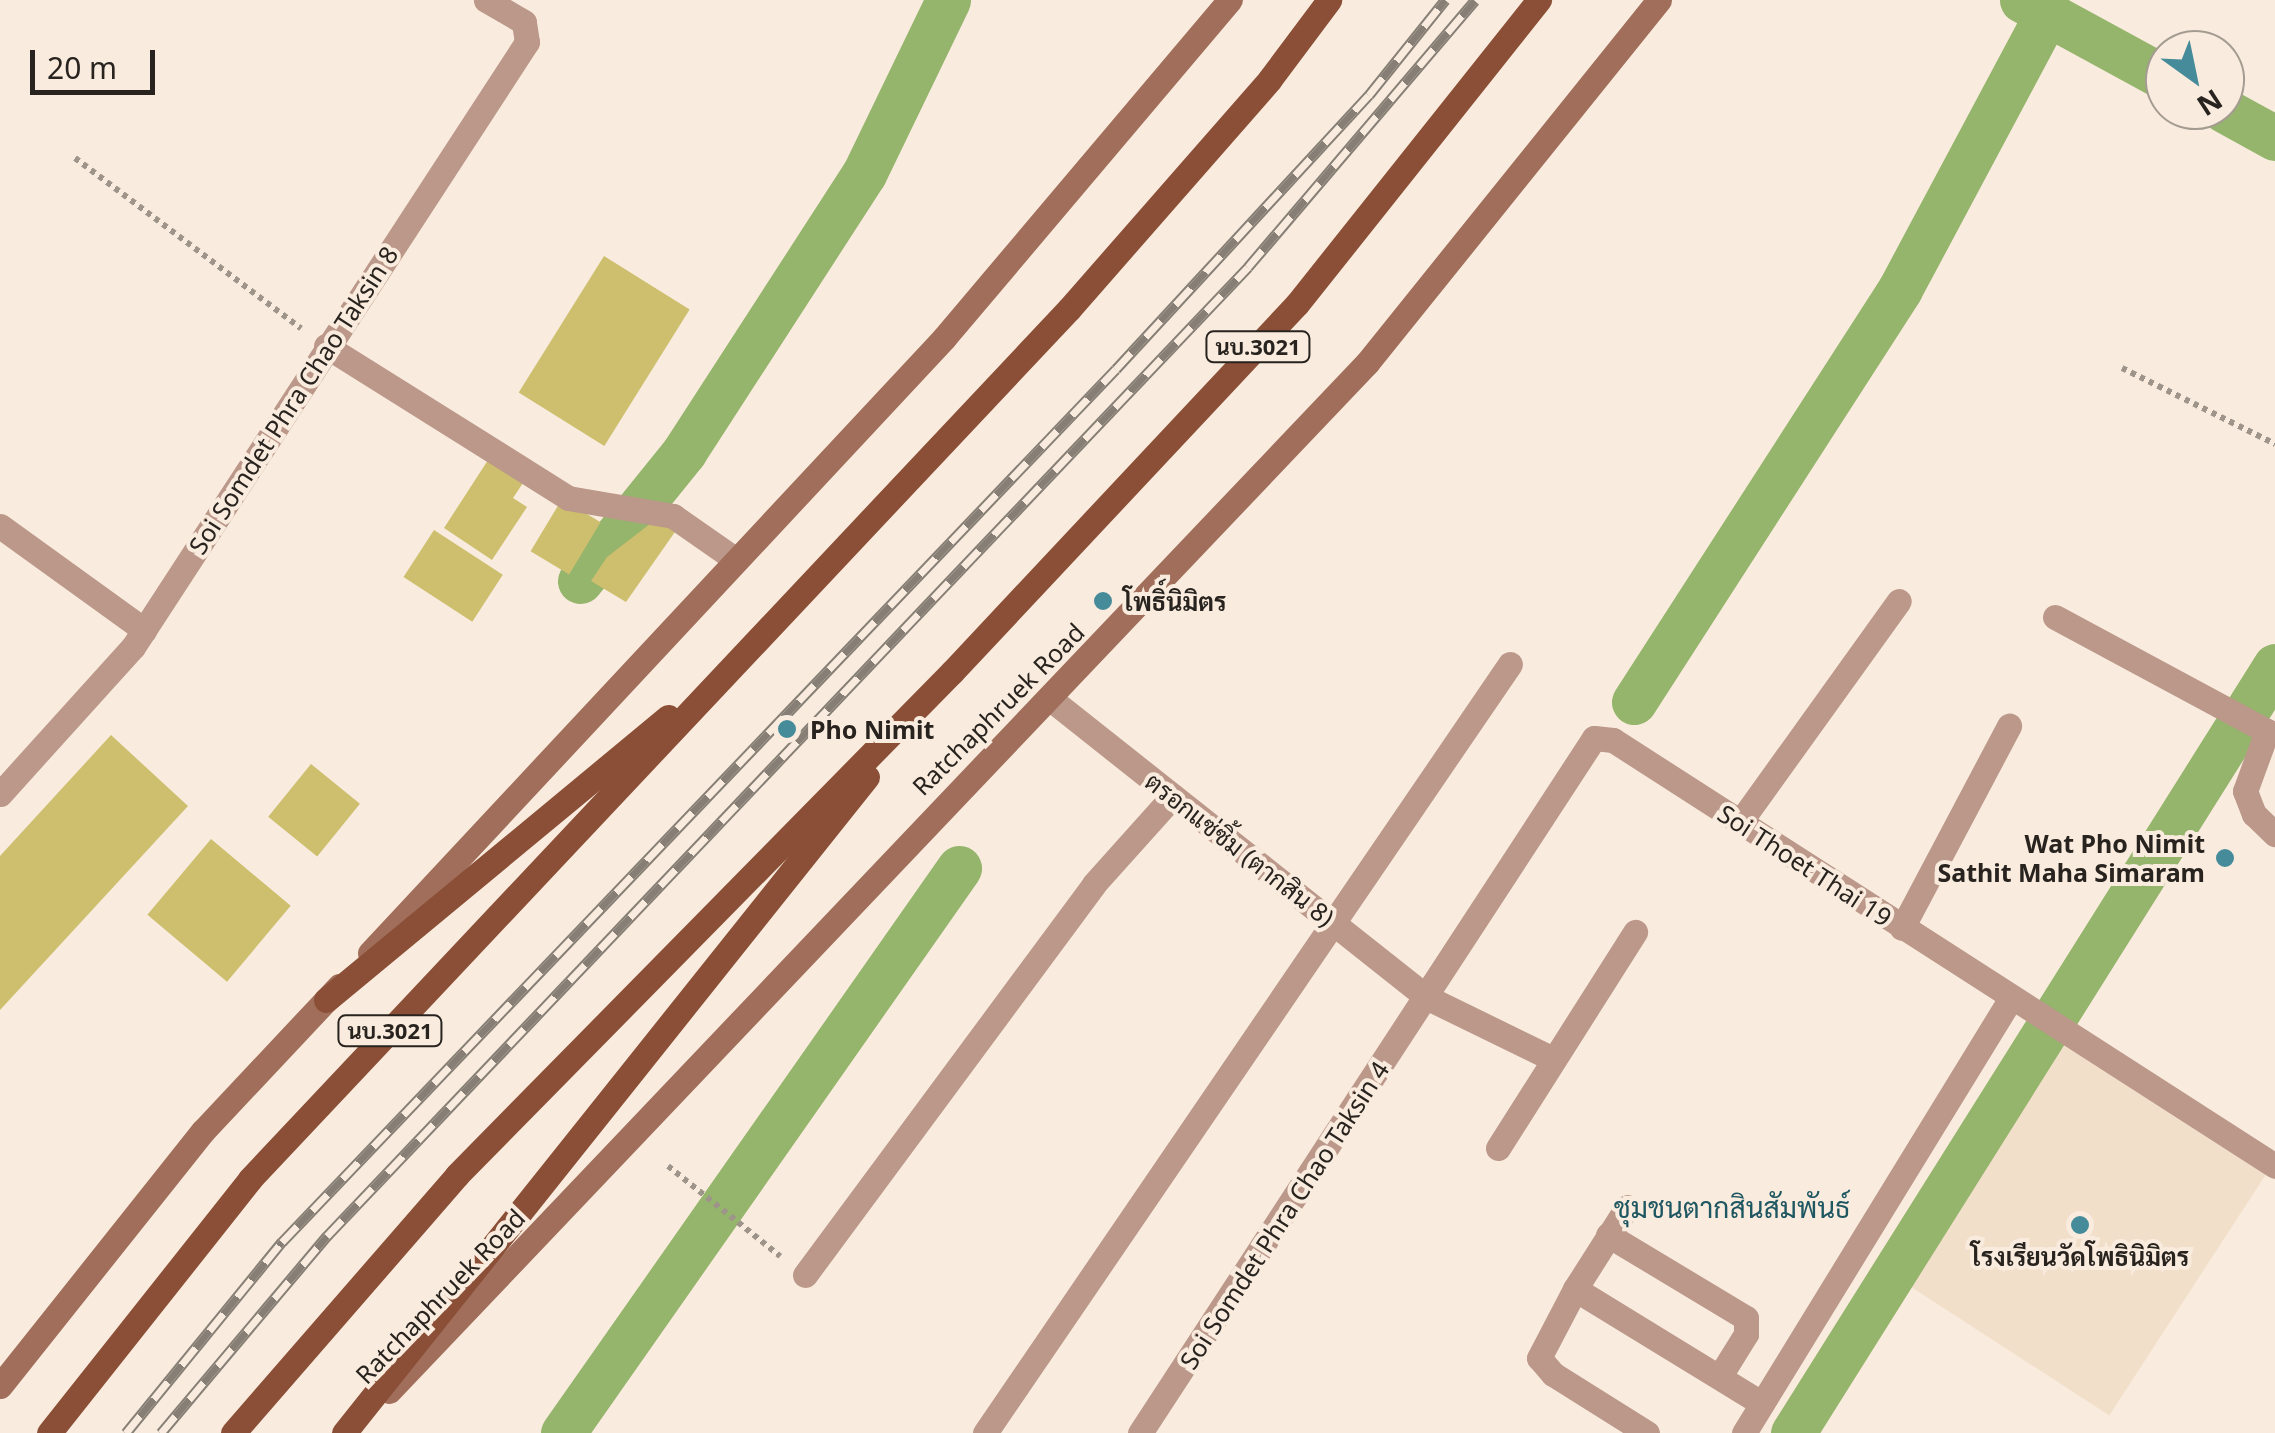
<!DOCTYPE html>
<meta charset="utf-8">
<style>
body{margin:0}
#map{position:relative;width:2275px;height:1433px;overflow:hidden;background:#f9ecde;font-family:"Noto Sans",Sarabun,sans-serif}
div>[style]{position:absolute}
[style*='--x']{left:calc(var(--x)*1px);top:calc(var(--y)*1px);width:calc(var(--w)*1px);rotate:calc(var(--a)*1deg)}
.built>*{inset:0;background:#f1dfca;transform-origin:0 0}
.canal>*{height:45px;margin:-22.5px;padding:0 22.5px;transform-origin:22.5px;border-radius:22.5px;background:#95b46c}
.building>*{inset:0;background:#cdbf6e;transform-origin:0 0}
.path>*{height:6px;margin-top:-3px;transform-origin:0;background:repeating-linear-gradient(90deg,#9e948a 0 5px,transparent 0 10px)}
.street>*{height:25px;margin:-12.5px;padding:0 12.5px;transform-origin:12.5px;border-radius:12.5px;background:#bb988a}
.secondary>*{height:25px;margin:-12.5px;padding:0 12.5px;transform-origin:12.5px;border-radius:12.5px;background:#a06e5a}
.primary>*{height:25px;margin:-12.5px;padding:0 12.5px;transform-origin:12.5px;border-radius:12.5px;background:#8b4f37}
.rail>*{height:11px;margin-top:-5.5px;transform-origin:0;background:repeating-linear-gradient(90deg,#f9ecde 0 22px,#877f75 0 44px);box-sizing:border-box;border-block:2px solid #877f75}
.dots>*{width:28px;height:28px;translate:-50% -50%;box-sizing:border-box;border:5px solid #f9ecde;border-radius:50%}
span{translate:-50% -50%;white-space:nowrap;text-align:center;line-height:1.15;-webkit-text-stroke:8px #f9ecde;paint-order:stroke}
.shield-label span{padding:2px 8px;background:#f9ecde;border:2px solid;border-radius:8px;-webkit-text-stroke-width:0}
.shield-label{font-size:22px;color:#28231e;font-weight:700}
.street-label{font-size:25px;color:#28231e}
.poi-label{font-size:25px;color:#28231e;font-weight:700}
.left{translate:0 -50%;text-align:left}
.right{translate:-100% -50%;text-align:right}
.neighbourhood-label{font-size:28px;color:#1e5661}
.north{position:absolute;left:2145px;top:30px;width:100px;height:100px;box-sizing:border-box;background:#f9ecde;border:2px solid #a59c91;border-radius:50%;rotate:147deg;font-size:28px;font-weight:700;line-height:40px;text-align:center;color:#28231e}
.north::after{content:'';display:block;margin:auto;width:35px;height:45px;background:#468b99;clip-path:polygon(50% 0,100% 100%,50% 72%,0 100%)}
.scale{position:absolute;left:30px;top:50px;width:125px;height:45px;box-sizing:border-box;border:5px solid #28231e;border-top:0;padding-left:12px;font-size:30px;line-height:35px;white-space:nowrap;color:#28231e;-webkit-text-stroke:8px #f9ecde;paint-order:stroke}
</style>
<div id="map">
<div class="built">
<i style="left:2057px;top:1037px;width:250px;height:289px;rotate:33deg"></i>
</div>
<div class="canal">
<i style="--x:2022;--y:0;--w:163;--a:28.6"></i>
<i style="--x:2224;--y:110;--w:58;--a:28.8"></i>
<i style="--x:580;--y:581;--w:166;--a:-51.1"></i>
<i style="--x:684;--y:452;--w:331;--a:-57.1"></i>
<i style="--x:864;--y:174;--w:193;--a:-64.2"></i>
<i style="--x:1634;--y:702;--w:491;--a:-57.2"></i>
<i style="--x:1900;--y:289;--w:312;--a:-61.9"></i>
<i style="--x:563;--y:1433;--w:690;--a:-54.97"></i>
<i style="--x:1793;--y:1433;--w:906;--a:-57.85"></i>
</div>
<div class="building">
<i style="left:604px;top:256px;width:101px;height:161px;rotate:32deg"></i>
<i style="clip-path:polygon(490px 457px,525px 480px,513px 498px,527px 507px,492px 560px,444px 528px)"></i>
<i style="left:562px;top:499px;width:45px;height:61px;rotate:31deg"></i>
<i style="clip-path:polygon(659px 517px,677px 529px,626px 602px,591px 581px,607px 557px)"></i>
<i style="left:434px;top:530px;width:82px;height:56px;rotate:33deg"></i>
<i style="clip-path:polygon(111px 735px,188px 806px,0 1010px,0 856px)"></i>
<i style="left:311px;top:764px;width:63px;height:68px;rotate:39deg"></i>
<i style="left:211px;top:839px;width:104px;height:99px;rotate:40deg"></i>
</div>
<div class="path">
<i style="--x:75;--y:158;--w:283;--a:37"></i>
<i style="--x:2122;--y:368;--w:171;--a:26.4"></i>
<i style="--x:668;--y:1166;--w:144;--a:38.8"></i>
</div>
<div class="street">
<i style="--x:326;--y:346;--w:286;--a:32.1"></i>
<i style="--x:568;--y:498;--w:107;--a:9.7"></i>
<i style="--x:673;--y:516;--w:77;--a:34.9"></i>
<i style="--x:0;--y:526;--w:178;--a:35.8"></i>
<i style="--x:2055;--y:617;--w:241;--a:28.3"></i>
<i style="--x:2267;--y:731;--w:64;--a:110.1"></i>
<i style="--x:2245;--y:791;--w:25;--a:69"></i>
<i style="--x:2254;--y:814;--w:29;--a:44"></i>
<i style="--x:1053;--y:701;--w:478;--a:38.4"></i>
<i style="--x:1428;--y:998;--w:139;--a:26"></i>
<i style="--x:0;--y:794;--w:198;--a:-47.9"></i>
<i style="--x:133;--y:647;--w:722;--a:-56.93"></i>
<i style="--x:527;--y:42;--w:20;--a:-99"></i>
<i style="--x:524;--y:22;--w:44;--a:-149.9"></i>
<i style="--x:1740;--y:822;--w:272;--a:-54.3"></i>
<i style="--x:1902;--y:928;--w:229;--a:-62.1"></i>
<i style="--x:1498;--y:1148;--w:256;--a:-57.6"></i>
<i style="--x:1608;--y:1235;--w:161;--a:31"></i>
<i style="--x:1746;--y:1318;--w:16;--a:90"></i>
<i style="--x:1746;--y:1334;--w:49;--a:121.8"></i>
<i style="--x:805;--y:1275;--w:486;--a:-53.5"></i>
<i style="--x:1094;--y:884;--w:118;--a:-48.1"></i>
<i style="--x:1575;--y:1289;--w:97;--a:-57.6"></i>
<i style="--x:985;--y:1433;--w:931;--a:-55.68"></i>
<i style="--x:1140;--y:1433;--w:830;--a:-56.85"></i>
<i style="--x:1594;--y:738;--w:19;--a:6"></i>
<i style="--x:1613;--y:740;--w:787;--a:32.76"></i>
<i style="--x:1647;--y:1433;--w:111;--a:-147.9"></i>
<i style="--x:1553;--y:1374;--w:21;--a:-131"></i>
<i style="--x:1539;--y:1358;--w:78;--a:-62.4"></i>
<i style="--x:1575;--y:1289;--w:218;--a:31.5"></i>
<i style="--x:1744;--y:1433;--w:510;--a:-58.46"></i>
</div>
<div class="secondary">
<i style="--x:370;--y:953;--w:841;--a:-46.97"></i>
<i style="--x:944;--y:338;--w:443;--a:-49.8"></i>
<i style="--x:0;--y:1386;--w:326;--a:-51.5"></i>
<i style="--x:203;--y:1131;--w:199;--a:-46.8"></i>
<i style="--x:389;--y:1391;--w:1419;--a:-46.43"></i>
<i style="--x:1367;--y:363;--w:466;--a:-51.2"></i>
</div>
<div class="primary">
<i style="--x:326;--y:1000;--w:444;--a:-39.6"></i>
<i style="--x:49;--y:1433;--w:324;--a:-51.6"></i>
<i style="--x:250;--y:1179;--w:1195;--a:-46.73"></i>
<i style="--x:1069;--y:309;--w:305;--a:-48.8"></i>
<i style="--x:1270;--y:79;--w:99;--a:-53.2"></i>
<i style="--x:233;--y:1433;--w:342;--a:-49"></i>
<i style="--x:457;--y:1175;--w:706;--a:-45.46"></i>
<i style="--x:952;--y:672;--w:504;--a:-46.85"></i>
<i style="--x:1297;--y:304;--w:389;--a:-51.5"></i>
<i style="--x:344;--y:1433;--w:839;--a:-51.44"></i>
</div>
<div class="rail">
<i style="--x:126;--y:1433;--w:247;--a:-50.8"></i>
<i style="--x:282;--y:1242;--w:1207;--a:-46.31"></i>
<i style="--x:1116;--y:369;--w:373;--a:-47.3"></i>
<i style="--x:1369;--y:95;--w:122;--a:-51.3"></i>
<i style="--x:161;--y:1433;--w:258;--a:-49.9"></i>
<i style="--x:327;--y:1236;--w:1337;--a:-46.45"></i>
<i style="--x:1248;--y:267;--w:350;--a:-49.6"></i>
</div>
<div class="dots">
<i style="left:1103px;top:601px;background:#468b99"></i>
<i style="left:787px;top:729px;background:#468b99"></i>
<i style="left:2225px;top:858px;background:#468b99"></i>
<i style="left:2080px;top:1225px;background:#468b99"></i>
</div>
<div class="shield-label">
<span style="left:1258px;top:347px">นบ.3021</span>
<span style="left:390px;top:1031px">นบ.3021</span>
</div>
<div class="street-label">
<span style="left:293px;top:400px;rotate:-57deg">Soi Somdet Phra Chao Taksin 8</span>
<span style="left:998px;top:709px;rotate:-45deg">Ratchaphruek Road</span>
<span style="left:1240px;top:849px;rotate:38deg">ตรอกแซ่ซิ้ม (ตากสิน 8)</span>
<span style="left:1805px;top:865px;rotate:33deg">Soi Thoet Thai 19</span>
<span style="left:1284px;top:1215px;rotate:-57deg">Soi Somdet Phra Chao Taksin 4</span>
<span style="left:440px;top:1296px;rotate:-46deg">Ratchaphruek Road</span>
</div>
<div class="poi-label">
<span class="left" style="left:1123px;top:601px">โพธิ์นิมิตร</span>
<span class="left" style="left:810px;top:729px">Pho Nimit</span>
<span class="right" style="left:2205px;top:858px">Wat Pho Nimit<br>Sathit Maha Simaram</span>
<span style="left:2080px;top:1256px">โรงเรียนวัดโพธินิมิตร</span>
</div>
<div class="neighbourhood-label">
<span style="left:1732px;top:1207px">ชุมชนตากสินสัมพันธ์</span>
</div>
<div class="north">N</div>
<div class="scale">20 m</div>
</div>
